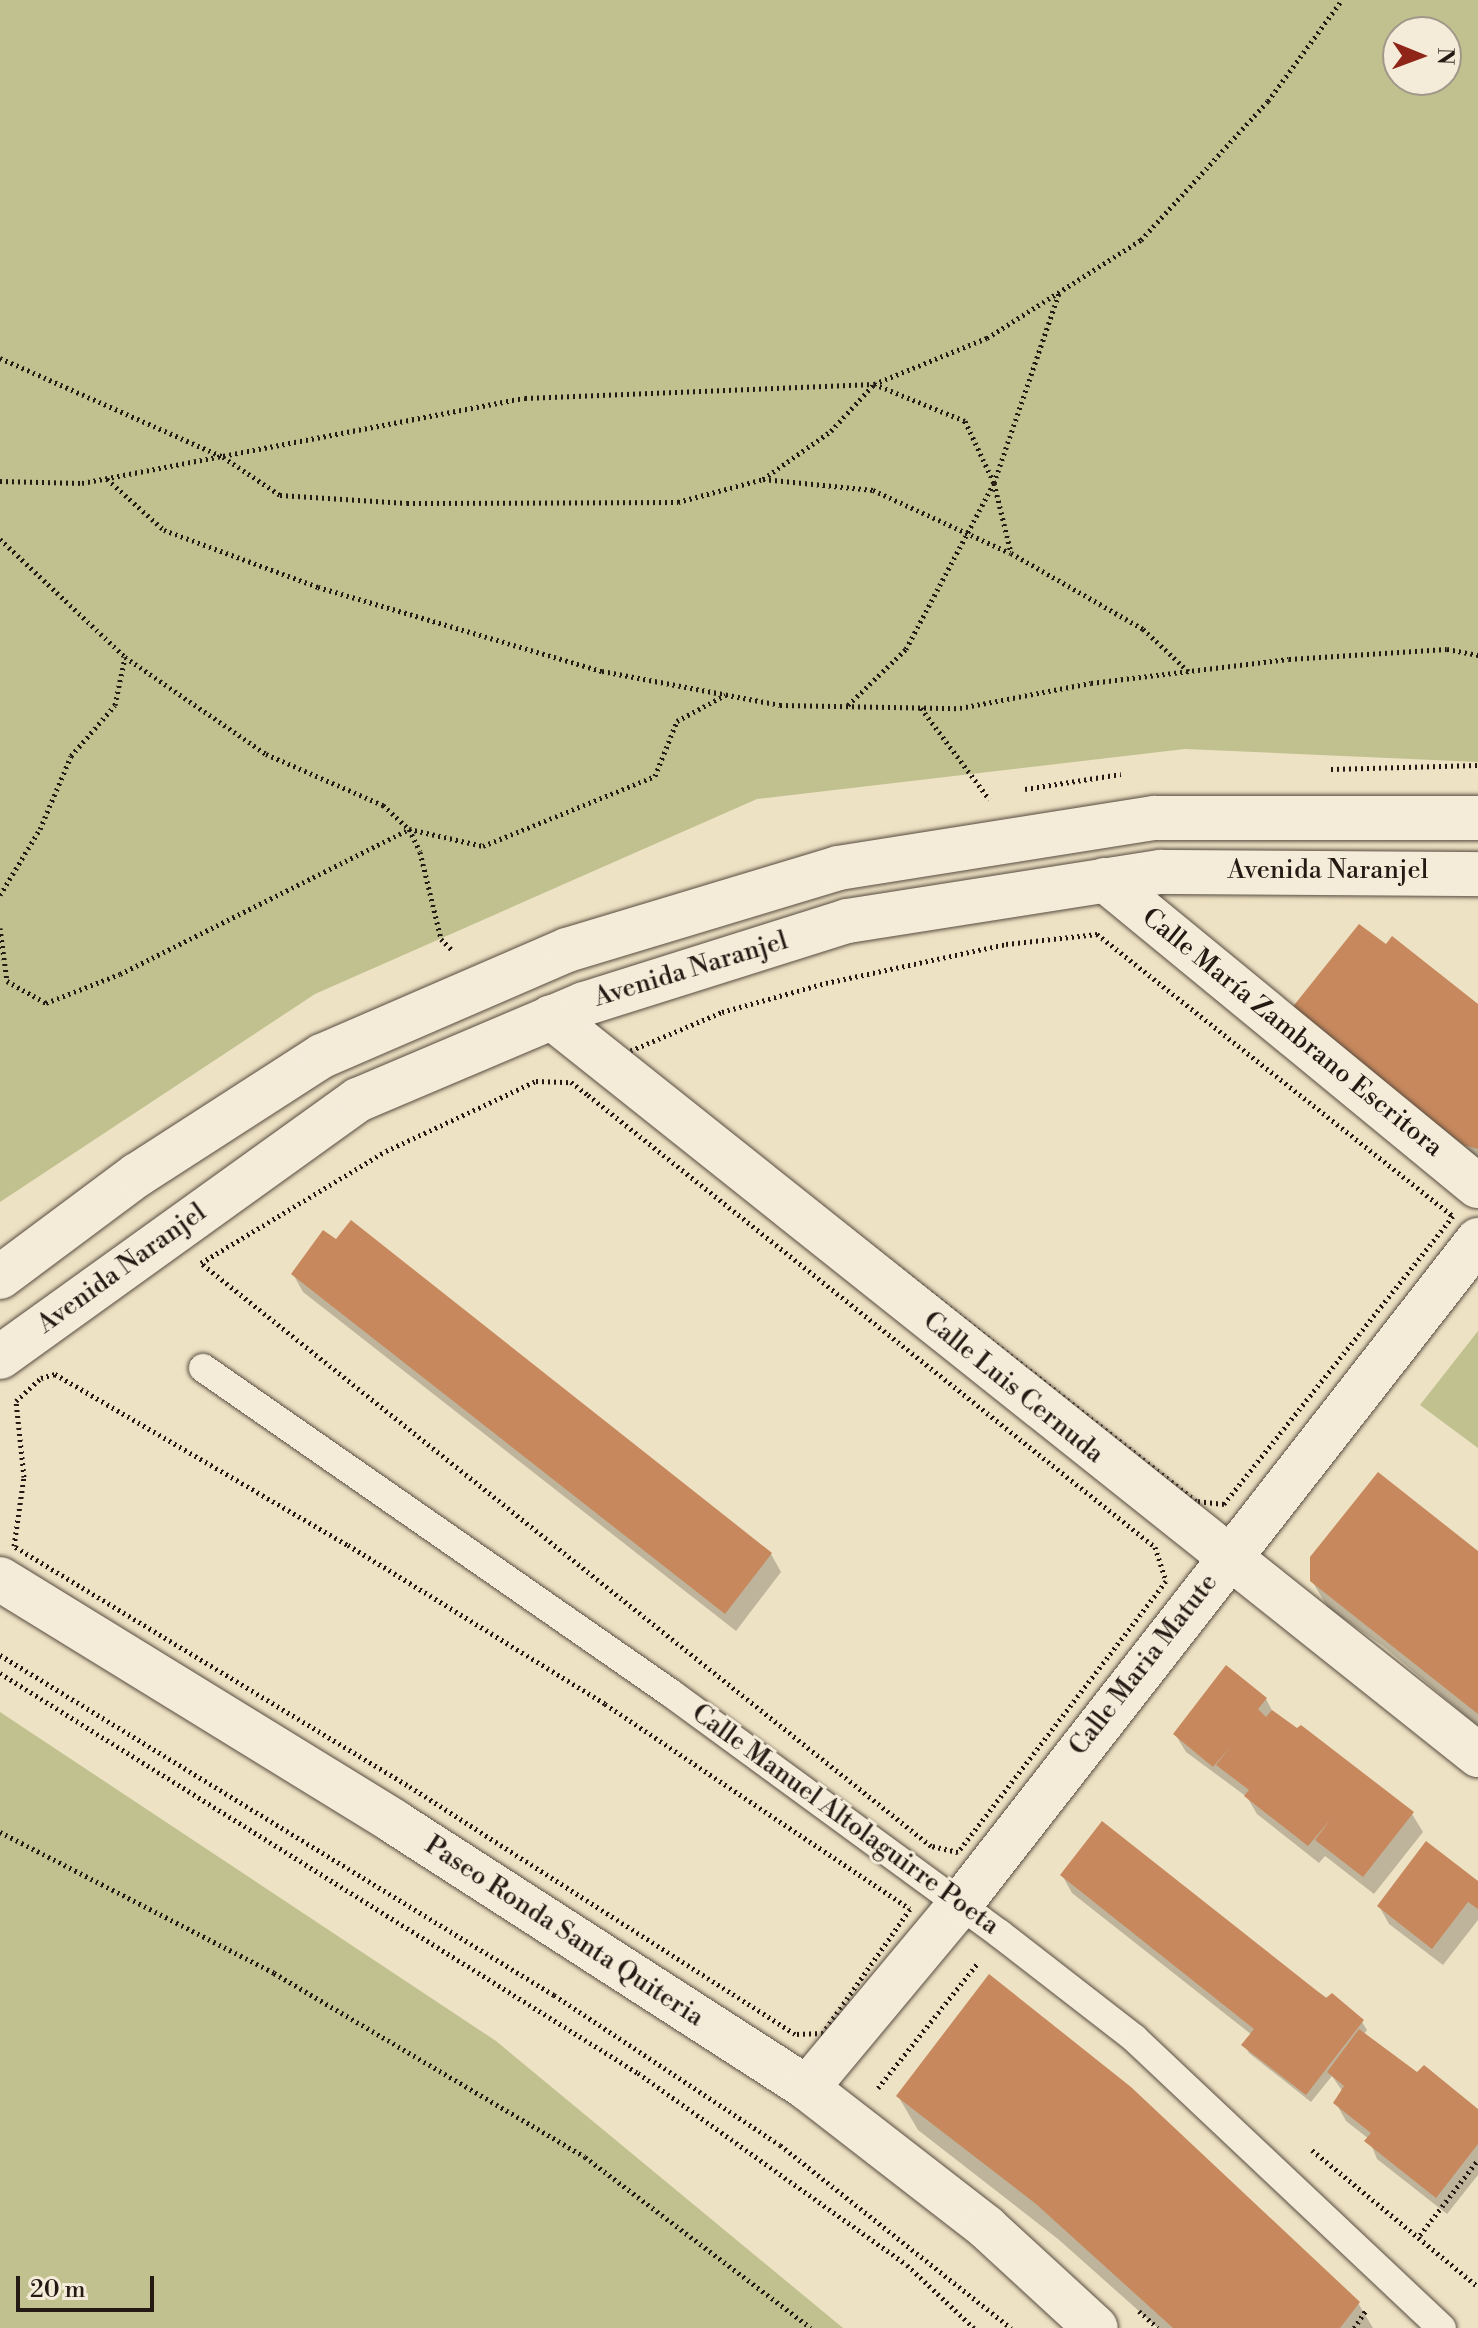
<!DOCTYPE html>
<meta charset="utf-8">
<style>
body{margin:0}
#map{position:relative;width:1478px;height:2328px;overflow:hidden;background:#eee2c4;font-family:"Libre Bodoni",serif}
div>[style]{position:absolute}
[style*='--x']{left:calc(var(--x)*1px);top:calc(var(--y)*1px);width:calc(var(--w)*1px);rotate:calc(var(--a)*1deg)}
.green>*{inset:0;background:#c0c18f}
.shadow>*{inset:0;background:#0003}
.building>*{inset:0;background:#c7885d}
.path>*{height:5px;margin-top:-2.5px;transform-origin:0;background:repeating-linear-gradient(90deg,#251913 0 2px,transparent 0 6px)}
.roads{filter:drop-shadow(0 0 2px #574b3f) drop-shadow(0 0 2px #574b3f)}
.service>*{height:28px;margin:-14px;padding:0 14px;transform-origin:14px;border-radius:14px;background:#f4ecd9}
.minor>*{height:44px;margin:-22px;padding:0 22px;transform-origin:22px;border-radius:22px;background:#f4ecd9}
.tertiary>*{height:44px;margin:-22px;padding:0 22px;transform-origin:22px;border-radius:22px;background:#f4ecd9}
span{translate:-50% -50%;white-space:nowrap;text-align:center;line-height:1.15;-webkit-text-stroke:6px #f4ecd9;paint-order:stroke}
.street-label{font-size:26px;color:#251913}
.north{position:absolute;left:1382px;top:16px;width:80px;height:80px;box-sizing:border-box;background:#f4ecd9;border:2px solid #a1988a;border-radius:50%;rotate:91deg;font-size:22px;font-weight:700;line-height:32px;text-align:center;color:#251913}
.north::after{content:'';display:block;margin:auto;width:28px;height:36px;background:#8f2418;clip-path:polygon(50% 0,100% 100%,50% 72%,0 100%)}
.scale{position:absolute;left:16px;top:2276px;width:138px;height:36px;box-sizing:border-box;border:4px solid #251913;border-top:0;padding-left:10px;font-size:24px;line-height:28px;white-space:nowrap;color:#251913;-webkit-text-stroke:6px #f4ecd9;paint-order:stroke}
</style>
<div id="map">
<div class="green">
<i style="clip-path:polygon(evenodd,0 0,1478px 0,1478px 762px,1185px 749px,757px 799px,315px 994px,0 1202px,0 0,1398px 32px,1446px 32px,1446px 80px,1398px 80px,1398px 32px)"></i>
<i style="clip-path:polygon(1478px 1331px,1478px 1448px,1420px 1405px)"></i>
<i style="clip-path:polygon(0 1712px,496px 2041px,843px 2328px,0 2328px)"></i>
</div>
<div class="shadow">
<i style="clip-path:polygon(1478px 1006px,1478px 1163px,1304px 1027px)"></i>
<i style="clip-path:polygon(293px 1274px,771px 1554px,781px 1572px,736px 1631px,303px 1292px)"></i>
<i style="clip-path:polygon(1478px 1553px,1478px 1726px,1383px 1646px,1328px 1608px,1312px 1581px)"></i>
<i style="clip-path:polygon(1266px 1699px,1274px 1714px,1412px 1814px,1423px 1832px,1374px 1894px,1325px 1856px,1319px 1863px,1257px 1814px,1247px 1797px,1186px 1752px,1175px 1734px)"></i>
<i style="clip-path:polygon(1062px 1875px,1295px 1976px,1362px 2022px,1367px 2030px,1363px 2035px,1417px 2075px,1478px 2111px,1478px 2175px,1447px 2214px,1377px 2159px,1369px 2139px,1346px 2121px,1336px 2103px,1343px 2092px,1332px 2076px,1311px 2102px,1249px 2053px,1244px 2045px,1252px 2035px,1072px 1893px)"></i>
<i style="clip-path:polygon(1478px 1884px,1478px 1920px,1443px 1965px,1389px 1924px,1379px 1906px)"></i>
<i style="clip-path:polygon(898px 2096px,1358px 2303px,1373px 2328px,1158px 2328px,1058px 2239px,918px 2130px)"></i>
</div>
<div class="building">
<i style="clip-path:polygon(1359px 924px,1386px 944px,1392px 936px,1478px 1004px,1478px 1149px,1464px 1145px,1291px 1009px)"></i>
<i style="clip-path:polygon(351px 1220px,772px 1553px,725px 1614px,291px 1274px,323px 1230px,336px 1239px)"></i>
<i style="clip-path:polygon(1378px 1472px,1478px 1551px,1478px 1714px,1310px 1581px,1310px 1557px)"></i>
<i style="clip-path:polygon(1226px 1665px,1267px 1698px,1258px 1709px,1266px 1717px,1272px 1710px,1297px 1728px,1301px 1725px,1414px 1812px,1363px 1877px,1315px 1840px,1331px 1819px,1308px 1846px,1244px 1796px,1249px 1790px,1216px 1765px,1231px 1746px,1213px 1767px,1173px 1734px)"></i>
<i style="clip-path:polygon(1102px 1821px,1326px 1998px,1332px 1993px,1364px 2020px,1306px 2095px,1241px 2045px,1254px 2029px,1060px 1875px)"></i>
<i style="clip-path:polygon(1426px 1841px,1478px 1881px,1478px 1909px,1468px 1902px,1432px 1949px,1377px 1906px)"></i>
<i style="clip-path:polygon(989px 1974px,1131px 2087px,1360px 2302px,1340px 2328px,1173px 2328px,1036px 2204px,896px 2096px)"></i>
<i style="clip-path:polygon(1359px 2029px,1417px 2072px,1424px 2065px,1478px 2109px,1478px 2144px,1436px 2198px,1364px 2141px,1371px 2133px,1333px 2103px,1344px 2086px,1327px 2072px)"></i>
</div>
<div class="path">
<i style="--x:0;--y:358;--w:244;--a:23.9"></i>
<i style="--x:223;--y:457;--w:69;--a:33.7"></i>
<i style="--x:280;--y:495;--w:127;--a:3.6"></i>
<i style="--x:407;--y:503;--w:271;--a:-0.2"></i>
<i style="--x:678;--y:502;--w:88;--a:-15.1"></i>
<i style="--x:763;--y:479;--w:83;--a:-35.2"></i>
<i style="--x:831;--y:431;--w:64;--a:-47.5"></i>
<i style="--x:874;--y:384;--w:98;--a:22.1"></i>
<i style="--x:965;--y:421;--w:68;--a:64.9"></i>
<i style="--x:994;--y:483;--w:72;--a:76.3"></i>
<i style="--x:1011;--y:553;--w:152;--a:29.9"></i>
<i style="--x:1143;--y:629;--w:62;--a:43"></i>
<i style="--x:107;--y:479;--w:76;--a:41.8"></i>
<i style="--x:164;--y:530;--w:164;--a:20.3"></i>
<i style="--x:318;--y:587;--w:296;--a:16.5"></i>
<i style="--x:602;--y:671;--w:181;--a:10.8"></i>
<i style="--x:780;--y:705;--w:180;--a:1"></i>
<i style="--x:960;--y:708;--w:133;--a:-10.8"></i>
<i style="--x:1091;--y:683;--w:199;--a:-6.9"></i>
<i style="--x:1289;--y:659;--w:158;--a:-3.6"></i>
<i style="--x:1447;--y:649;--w:32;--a:11"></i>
<i style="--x:763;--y:479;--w:111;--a:5.7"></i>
<i style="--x:873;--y:490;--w:151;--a:24.7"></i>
<i style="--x:0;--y:481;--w:82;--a:1.4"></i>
<i style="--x:82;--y:483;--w:451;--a:-10.9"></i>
<i style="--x:525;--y:398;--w:349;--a:-2.3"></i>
<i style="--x:874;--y:384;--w:122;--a:-22.2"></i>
<i style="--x:987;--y:338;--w:183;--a:-32.5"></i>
<i style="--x:1141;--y:240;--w:188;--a:-47.6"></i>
<i style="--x:1268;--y:101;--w:125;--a:-53.8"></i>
<i style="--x:0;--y:539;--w:172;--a:43.3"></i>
<i style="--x:125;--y:657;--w:171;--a:34.5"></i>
<i style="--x:266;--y:754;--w:128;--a:23.6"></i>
<i style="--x:383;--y:805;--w:35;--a:43"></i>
<i style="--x:409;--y:829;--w:25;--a:64"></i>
<i style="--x:420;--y:852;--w:89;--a:76.4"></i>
<i style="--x:441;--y:939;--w:16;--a:45"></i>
<i style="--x:848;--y:705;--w:81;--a:-44"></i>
<i style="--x:906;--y:649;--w:188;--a:-62.1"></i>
<i style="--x:994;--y:483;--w:201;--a:-71.1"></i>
<i style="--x:921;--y:708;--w:114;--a:53.2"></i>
<i style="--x:1331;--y:769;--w:147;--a:-1.6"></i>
<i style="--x:1025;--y:789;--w:97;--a:-8.9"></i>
<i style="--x:0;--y:895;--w:77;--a:-58.8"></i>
<i style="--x:40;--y:829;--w:79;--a:-67"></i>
<i style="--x:71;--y:756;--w:67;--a:-49.2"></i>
<i style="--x:115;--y:705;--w:49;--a:-78.2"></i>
<i style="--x:0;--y:928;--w:53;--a:82.5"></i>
<i style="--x:7;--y:981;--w:45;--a:29.4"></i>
<i style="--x:46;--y:1003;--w:79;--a:-21.4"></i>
<i style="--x:120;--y:974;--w:323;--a:-26.6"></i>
<i style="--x:409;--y:829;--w:76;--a:12.9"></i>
<i style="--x:483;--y:846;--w:186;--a:-22.1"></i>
<i style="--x:655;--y:776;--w:59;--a:-68.2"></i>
<i style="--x:677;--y:721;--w:55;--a:-28.4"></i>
<i style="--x:1097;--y:934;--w:454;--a:38.4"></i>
<i style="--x:1453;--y:1216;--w:368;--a:128.5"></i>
<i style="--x:1224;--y:1504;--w:28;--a:-174"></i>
<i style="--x:1196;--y:1501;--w:726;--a:-141.88"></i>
<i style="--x:625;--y:1053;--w:105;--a:-22.9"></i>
<i style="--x:722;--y:1012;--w:108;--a:-15.6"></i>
<i style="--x:826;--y:983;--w:184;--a:-12.2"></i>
<i style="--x:1006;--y:944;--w:92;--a:-6.3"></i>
<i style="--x:536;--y:1081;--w:35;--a:2"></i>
<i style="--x:571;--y:1082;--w:21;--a:37"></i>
<i style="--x:588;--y:1095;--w:725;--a:38.56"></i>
<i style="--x:1155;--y:1547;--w:36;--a:72"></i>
<i style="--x:1166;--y:1581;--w:342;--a:127.5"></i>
<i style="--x:958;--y:1852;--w:28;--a:-167"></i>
<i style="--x:931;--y:1846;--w:934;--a:-141.39"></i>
<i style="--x:201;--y:1263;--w:216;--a:-31.2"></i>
<i style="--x:386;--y:1151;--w:166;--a:-25"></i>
<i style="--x:55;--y:1374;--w:339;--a:30.3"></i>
<i style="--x:348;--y:1545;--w:302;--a:31.7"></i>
<i style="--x:605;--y:1704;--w:367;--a:33.9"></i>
<i style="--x:910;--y:1909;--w:151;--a:125.1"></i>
<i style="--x:823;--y:2033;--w:28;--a:178"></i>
<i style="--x:795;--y:2034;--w:461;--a:-147.3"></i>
<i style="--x:407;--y:1785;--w:460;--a:-148.7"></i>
<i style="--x:14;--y:1546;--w:70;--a:-81.8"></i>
<i style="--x:24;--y:1477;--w:76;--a:-96"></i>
<i style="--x:16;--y:1401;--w:34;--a:-43"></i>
<i style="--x:41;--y:1378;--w:15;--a:-16"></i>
<i style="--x:0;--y:1655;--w:650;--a:31.54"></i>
<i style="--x:554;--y:1995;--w:271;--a:33.6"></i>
<i style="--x:780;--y:2145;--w:295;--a:38.4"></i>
<i style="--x:0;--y:1673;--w:753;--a:32.09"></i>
<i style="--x:638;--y:2073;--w:330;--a:35.5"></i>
<i style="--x:907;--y:2265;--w:92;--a:43.2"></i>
<i style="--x:0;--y:1832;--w:308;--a:27.2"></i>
<i style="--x:274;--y:1973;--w:361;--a:30.6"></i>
<i style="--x:585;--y:2157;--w:283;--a:37.1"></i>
<i style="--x:878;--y:2088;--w:159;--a:-51.4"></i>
<i style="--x:1312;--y:2150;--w:215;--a:39.5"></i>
<i style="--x:1420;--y:2235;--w:95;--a:-52.3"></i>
<i style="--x:1139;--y:2311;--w:25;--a:42"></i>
<i style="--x:1354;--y:2328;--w:23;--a:-56"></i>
</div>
<div class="roads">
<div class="service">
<i style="--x:203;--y:1368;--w:571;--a:34.8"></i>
<i style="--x:672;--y:1694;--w:406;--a:36.2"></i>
<i style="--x:1000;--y:1934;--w:170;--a:37.8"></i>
<i style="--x:1134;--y:2038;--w:423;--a:43.3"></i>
</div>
<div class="minor">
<i style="--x:1105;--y:880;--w:482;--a:39.4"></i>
<i style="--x:551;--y:1017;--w:1185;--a:38.52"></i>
<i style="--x:807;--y:2088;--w:241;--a:-50.2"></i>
<i style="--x:961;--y:1903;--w:841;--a:-52.05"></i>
</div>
<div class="tertiary">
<i style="--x:0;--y:1277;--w:171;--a:-36.7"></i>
<i style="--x:137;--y:1175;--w:220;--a:-32.8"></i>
<i style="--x:322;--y:1056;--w:267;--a:-23.4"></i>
<i style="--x:567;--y:950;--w:283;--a:-16.8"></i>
<i style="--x:838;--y:868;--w:320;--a:-9"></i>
<i style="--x:1154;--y:818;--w:324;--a:0"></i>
<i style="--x:0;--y:1357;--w:441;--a:-35.7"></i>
<i style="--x:358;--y:1100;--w:246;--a:-23"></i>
<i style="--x:584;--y:1004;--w:276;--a:-17.5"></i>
<i style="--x:847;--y:921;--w:317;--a:-8.9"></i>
<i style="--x:1160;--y:872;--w:318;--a:0.4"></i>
<i style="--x:0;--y:1579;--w:462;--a:31.6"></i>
<i style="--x:393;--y:1821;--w:493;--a:32.8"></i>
<i style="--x:807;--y:2088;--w:227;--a:37.8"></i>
<i style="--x:986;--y:2227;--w:149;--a:42.6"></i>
</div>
</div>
<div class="street-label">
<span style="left:1328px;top:871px">Avenida Naranjel</span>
<span style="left:691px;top:970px;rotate:-17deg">Avenida Naranjel</span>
<span style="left:1292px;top:1033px;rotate:39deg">Calle María Zambrano Escritora</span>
<span style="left:122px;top:1269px;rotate:-36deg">Avenida Naranjel</span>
<span style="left:1013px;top:1388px;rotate:39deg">Calle Luis Cernuda</span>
<span style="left:1144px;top:1665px;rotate:-52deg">Calle Maria Matute</span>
<span style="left:845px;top:1820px;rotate:36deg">Calle Manuel Altolaguirre Poeta</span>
<span style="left:564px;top:1932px;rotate:33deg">Paseo Ronda Santa Quiteria</span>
</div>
<div class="north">N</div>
<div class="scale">20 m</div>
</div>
